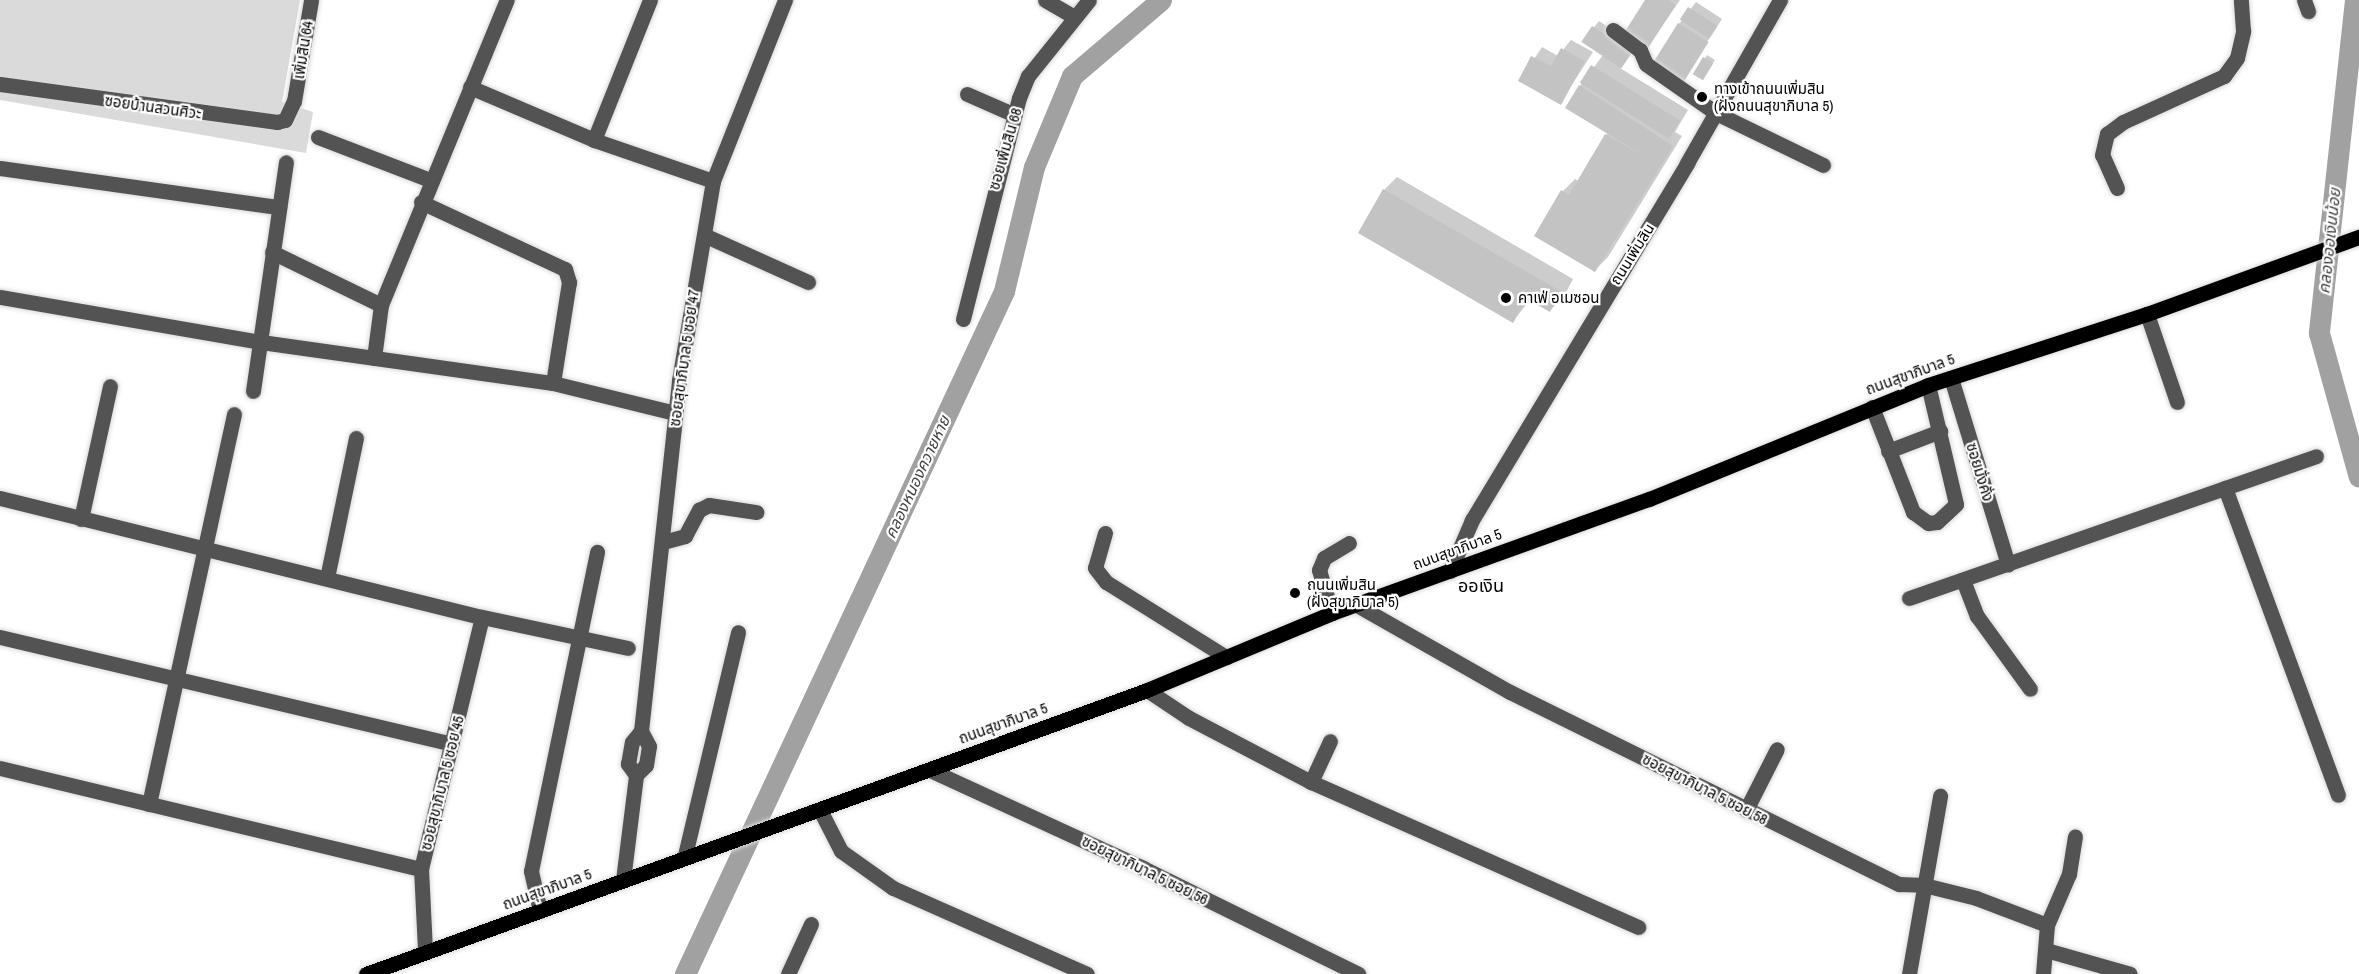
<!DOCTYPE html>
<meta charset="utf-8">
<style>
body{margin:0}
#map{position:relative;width:2359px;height:974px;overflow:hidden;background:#fff;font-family:"Archivo Narrow","Noto Sans Thai",sans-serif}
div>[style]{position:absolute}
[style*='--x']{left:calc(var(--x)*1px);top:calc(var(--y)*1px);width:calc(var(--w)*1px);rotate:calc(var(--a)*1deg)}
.green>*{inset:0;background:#dadada}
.shadow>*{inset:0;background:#0003}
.canal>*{height:21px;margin:-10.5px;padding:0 10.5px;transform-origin:10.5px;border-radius:10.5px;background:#a1a1a1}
.building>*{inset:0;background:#c3c3c3;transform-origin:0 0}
.roads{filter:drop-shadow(0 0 2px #dbdbdb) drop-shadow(0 0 2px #dbdbdb)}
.minor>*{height:15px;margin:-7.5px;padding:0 7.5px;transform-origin:7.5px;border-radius:7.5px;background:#535353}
.major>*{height:15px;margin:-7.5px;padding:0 7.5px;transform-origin:7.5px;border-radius:7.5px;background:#000}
.dots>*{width:16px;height:16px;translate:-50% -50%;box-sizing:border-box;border:3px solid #fff;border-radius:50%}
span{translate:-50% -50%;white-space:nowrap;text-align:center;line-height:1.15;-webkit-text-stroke:4.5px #fff;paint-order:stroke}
.street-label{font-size:15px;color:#000}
.poi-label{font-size:15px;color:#000}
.left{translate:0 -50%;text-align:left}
.water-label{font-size:16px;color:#424242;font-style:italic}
.quarter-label{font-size:18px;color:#000}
</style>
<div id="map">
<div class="green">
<i style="clip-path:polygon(0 0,300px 0,282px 102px,313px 112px,306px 153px,0 100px)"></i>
</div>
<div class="shadow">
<i style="clip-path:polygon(1647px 0,1680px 0,1648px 46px)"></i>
<i style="clip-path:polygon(1696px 2px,1722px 19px,1683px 79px,1679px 24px)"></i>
<i style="clip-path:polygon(1599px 21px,1637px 46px,1620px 68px,1688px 110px,1675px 132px,1682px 136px,1608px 257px,1595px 270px,1563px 191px,1575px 179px,1579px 181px,1608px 132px,1580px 86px,1603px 55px,1583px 41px)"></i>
<i style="clip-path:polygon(1571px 40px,1593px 52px,1560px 103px,1520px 80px,1542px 47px,1558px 56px)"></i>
<i style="clip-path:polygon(1707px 55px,1715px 60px,1704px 76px,1694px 74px)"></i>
<i style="clip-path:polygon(1397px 177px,1573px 279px,1563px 298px,1550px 310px,1531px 299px,1513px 321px,1360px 232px,1385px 189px)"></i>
</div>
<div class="canal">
<i style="--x:2355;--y:0;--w:335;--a:96.2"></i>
<i style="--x:2319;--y:333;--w:149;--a:74.5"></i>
<i style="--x:685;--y:974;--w:754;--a:-64.96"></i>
<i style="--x:1004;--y:291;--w:128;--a:-76.4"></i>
<i style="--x:1034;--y:167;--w:99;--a:-67.3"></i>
<i style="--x:1072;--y:76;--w:117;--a:-40.5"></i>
</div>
<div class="building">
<i style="clip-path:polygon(1645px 0,1668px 0,1676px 5px,1648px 48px,1624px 33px)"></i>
<i style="left:1688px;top:7px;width:35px;height:15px;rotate:33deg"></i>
<i style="left:1678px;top:23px;width:36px;height:47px;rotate:32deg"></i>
<i style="left:1592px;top:26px;width:48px;height:19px;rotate:34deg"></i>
<i style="clip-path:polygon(1561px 48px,1585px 61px,1561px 105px,1518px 81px,1531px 56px,1551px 66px)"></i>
<i style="left:1703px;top:57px;width:12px;height:20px;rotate:31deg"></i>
<i style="left:1591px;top:65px;width:105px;height:21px;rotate:32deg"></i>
<i style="clip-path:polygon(1579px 85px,1673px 146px,1595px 272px,1534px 236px,1561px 190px,1569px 195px,1605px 134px,1656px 163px,1565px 108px)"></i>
<i style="clip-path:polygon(1383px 189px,1562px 292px,1550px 312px,1527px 299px,1513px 323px,1358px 233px)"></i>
</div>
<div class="roads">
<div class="minor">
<i style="--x:1045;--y:0;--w:34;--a:30"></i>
<i style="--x:2304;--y:0;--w:12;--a:70"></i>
<i style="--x:1613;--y:30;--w:34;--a:37"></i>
<i style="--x:1640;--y:50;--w:15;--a:67"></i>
<i style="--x:1646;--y:64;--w:85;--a:35"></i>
<i style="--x:1716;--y:113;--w:119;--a:25.9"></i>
<i style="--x:0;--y:84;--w:280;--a:7.8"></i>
<i style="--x:277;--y:122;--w:8;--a:-14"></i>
<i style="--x:285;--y:120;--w:21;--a:-65"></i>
<i style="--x:294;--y:101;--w:102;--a:-80.4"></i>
<i style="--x:470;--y:87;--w:135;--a:23.1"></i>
<i style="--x:594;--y:140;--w:126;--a:19"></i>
<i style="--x:967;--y:94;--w:52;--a:23.6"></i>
<i style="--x:318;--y:137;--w:120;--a:21"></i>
<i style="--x:594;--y:140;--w:151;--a:-68.2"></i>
<i style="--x:0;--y:168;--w:282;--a:8"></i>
<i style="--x:2117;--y:188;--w:36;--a:-114"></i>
<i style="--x:2102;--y:155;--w:22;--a:-77"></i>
<i style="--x:2107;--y:134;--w:20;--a:-37"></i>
<i style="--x:2123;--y:122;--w:111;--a:-24.5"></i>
<i style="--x:2224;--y:76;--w:22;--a:-54"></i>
<i style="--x:2237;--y:58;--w:28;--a:-77"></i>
<i style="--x:2243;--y:31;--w:31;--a:-94"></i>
<i style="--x:421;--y:202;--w:159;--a:25"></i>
<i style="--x:565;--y:269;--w:14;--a:73"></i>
<i style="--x:569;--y:282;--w:102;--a:99"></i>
<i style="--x:706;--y:236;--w:112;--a:24.3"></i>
<i style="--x:272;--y:252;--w:121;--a:25.9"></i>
<i style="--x:0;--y:297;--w:265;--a:9.8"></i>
<i style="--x:261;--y:342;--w:295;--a:8"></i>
<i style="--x:553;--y:383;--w:126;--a:13.8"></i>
<i style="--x:2147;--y:314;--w:93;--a:71.2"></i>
<i style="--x:963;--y:319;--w:228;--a:-75.8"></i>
<i style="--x:1019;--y:98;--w:24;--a:-68"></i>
<i style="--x:1028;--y:76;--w:97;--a:-51.2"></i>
<i style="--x:374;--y:358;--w:53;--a:-82.5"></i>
<i style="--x:381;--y:305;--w:330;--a:-67.6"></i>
<i style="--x:1951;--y:378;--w:195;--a:73"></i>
<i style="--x:253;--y:391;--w:231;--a:-81.8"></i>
<i style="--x:1872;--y:407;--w:113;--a:68.7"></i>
<i style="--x:1913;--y:512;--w:19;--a:36"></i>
<i style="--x:1928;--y:523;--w:9;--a:-6"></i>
<i style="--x:1937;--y:522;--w:26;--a:-43"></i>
<i style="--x:1956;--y:504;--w:122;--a:-103.2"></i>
<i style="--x:1888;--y:451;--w:56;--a:-21"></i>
<i style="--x:2225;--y:488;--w:327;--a:69.8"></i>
<i style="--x:0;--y:498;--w:496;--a:13.9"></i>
<i style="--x:482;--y:617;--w:149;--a:12"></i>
<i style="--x:81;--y:519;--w:136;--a:-77.7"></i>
<i style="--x:1105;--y:533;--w:36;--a:106"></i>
<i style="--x:1095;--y:568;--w:18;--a:52"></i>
<i style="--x:1106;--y:582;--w:142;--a:32"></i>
<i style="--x:663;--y:542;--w:23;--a:-15"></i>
<i style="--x:685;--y:536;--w:30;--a:-62"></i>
<i style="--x:699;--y:510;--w:11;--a:-27"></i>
<i style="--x:709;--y:505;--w:48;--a:8.5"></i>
<i style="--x:1450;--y:571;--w:56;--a:-66.7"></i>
<i style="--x:1472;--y:520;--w:417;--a:-58.9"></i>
<i style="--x:1687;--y:163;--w:188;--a:-60.3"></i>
<i style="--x:327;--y:578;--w:143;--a:-78.3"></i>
<i style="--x:1963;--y:580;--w:39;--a:69"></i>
<i style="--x:1977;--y:616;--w:90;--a:54"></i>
<i style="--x:1909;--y:598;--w:431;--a:-19.2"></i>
<i style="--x:1355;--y:604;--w:178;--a:29.6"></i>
<i style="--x:1510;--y:692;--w:434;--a:26.3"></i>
<i style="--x:1899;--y:884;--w:25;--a:2"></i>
<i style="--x:1924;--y:885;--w:54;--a:14"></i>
<i style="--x:1976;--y:898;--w:76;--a:20.8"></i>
<i style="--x:2047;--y:925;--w:49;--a:94.7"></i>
<i style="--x:1332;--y:613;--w:45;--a:-106.8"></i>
<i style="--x:1319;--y:570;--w:13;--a:-67"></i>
<i style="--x:1324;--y:558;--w:29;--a:-31"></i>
<i style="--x:0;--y:637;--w:464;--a:13.3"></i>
<i style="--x:1147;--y:690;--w:50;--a:33.7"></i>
<i style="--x:1189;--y:718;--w:138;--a:27.7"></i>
<i style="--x:1311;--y:782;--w:358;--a:23.9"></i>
<i style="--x:0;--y:768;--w:433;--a:13.5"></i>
<i style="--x:930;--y:770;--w:234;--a:24.7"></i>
<i style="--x:1143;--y:868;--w:240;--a:26.2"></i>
<i style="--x:636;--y:775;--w:14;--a:-126"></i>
<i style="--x:628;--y:764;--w:22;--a:-80"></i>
<i style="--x:632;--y:742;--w:14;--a:-51"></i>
<i style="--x:1311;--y:782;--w:45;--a:-65.1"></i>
<i style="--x:149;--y:804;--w:399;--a:-77.7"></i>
<i style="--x:820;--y:810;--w:46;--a:62.9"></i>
<i style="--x:841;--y:851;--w:64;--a:35.4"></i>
<i style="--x:893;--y:888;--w:212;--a:23.9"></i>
<i style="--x:1746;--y:810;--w:68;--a:-63.1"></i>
<i style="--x:685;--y:855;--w:229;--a:-76.6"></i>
<i style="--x:623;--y:880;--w:106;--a:-82.9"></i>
<i style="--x:636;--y:775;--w:14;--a:-45"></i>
<i style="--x:646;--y:765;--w:19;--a:-81"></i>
<i style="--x:649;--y:746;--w:17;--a:-118"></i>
<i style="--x:641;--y:731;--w:353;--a:-83.8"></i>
<i style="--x:679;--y:380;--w:202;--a:-80.3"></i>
<i style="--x:713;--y:181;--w:195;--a:-68.3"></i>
<i style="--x:540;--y:911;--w:41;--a:-102.7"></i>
<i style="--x:531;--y:871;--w:326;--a:-78.3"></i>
<i style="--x:2047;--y:925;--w:56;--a:-66.7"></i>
<i style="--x:2069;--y:874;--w:38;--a:-81"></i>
<i style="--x:425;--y:950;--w:81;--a:-92.8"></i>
<i style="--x:421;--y:869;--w:259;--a:-76.4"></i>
<i style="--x:2046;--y:950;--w:87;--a:15.9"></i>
<i style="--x:788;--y:974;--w:55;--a:-65.3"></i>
<i style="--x:1909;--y:974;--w:181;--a:-80.1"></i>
</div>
<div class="major">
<i style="--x:366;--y:974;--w:831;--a:-19.98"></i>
<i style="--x:1147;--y:690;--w:200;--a:-22.6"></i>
<i style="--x:1332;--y:613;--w:337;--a:-19.8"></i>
<i style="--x:1649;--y:499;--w:301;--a:-22.2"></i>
<i style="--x:1928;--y:385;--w:230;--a:-18"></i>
<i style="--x:2147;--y:314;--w:226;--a:-20"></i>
</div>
</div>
<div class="dots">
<i style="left:1702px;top:97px;background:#000"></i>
<i style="left:1506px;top:298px;background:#000"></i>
<i style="left:1295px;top:593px;background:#000"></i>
</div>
<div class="street-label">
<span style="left:303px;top:50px;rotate:-81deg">เพิ่มสิน 64</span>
<span style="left:153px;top:107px;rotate:8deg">ซอยบ้านสวนศิวะ</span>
<span style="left:1005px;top:149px;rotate:-74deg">ซอยเพิ่มสิน 68</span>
<span style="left:1632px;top:254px;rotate:-58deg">ถนนเพิ่มสิน</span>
<span style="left:684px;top:358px;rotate:-82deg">ซอยสุขาภิบาล 5 ซอย 47</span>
<span style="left:1910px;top:374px;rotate:-20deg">ถนนสุขาภิบาล 5</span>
<span style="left:1980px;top:472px;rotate:73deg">ซอยมั่งคั่ง</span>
<span style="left:1457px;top:549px;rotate:-20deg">ถนนสุขาภิบาล 5</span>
<span style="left:1003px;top:723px;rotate:-20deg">ถนนสุขาภิบาล 5</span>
<span style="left:442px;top:783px;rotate:-76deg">ซอยสุขาภิบาล 5 ซอย 45</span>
<span style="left:1705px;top:789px;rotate:27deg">ซอยสุขาภิบาล 5 ซอย 58</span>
<span style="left:1145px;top:870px;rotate:26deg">ซอยสุขาภิบาล 5 ซอย 56</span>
<span style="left:547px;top:889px;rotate:-20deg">ถนนสุขาภิบาล 5</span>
</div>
<div class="poi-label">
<span class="left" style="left:1714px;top:97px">ทางเข้าถนนเพิ่มสิน<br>(ฝั่งถนนสุขาภิบาล 5)</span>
<span class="left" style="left:1518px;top:298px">คาเฟ่ อเมซอน</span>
<span class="left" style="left:1307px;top:593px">ถนนเพิ่มสิน<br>(ฝั่งสุขาภิบาล 5)</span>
</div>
<div class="water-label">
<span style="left:2329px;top:241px;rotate:-84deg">คลองออเงินน้อย</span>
<span style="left:917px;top:477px;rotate:-65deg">คลองหนองควายหาย</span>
</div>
<div class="quarter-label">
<span style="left:1481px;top:586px">ออเงิน</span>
</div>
</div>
